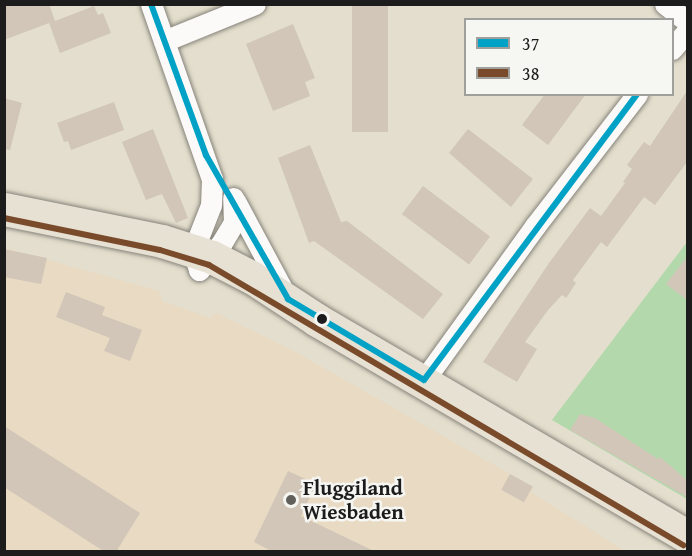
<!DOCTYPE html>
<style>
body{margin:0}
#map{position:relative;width:692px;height:556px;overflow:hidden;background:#e3decd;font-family:"Gentium Book Plus",serif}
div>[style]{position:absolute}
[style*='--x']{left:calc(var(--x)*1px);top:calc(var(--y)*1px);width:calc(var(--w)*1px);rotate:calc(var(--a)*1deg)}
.built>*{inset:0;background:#e9dac3}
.green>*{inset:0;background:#b2d8ab}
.building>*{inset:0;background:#d1c6b7;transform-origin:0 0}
.roads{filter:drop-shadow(0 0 2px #86837a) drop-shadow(0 0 2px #86837a)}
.minor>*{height:21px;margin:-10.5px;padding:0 10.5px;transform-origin:10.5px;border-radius:10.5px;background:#fbfaf8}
.primary>*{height:33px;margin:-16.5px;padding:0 16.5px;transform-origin:16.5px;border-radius:16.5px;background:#e7e1d4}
.bus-1>*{height:6px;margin:-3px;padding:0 3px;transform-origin:3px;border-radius:3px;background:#01a2c5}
.bus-2>*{height:6px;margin:-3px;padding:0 3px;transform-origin:3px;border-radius:3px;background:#7a4b2a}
.dots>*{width:16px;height:16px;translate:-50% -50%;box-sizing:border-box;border:3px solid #f6f6f2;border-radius:50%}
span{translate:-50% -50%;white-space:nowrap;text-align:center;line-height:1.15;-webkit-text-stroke:5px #f6f6f2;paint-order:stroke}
.poi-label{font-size:21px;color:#1c1c1c;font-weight:700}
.left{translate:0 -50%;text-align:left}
.frame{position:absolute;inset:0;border:6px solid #1c1c1c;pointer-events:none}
.legend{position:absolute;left:464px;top:18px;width:210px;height:78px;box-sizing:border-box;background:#f6f6f2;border:2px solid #9f9f9c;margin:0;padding:8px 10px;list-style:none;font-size:18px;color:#1c1c1c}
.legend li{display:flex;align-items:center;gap:12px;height:30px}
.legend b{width:30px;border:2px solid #9f9f9c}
</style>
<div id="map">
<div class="built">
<i style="clip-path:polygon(5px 248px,160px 291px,162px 301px,211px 318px,216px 313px,294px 351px,533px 487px,531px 492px,625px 551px,5px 552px)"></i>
</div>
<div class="green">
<i style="clip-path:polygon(687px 242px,687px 499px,552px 420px)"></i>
</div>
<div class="building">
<i style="clip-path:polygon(4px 4px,49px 4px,55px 21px,94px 6px,98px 15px,103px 13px,111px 33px,60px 53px,49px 23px,4px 40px)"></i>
<i style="left:352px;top:4px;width:36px;height:128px"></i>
<i style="clip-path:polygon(293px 24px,315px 78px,305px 82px,310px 96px,273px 111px,246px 44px)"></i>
<i style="clip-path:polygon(687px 91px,687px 162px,655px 205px,644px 197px,607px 247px,601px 242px,573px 280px,576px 283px,566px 298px,562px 295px,548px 310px,525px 342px,537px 349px,517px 382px,483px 362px,549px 263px,590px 208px,601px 216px,625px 183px,623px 182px,632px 169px,627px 165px,644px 142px,650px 146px)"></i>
<i style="clip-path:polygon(545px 94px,586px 94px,548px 145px,522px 125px)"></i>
<i style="clip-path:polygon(4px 98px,22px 103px,10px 150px,4px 149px)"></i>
<i style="clip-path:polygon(114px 102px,124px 130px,71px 150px,68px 141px,64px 142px,57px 123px)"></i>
<i style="clip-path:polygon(153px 129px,188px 218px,176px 223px,162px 194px,146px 200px,122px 142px)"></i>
<i style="clip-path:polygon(468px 129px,533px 179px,511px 207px,449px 153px)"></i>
<i style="clip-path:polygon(310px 145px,341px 222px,347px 221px,443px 294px,423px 319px,314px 241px,309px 243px,278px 158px)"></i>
<i style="left:423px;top:186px;width:84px;height:35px;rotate:37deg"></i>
<i style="clip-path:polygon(4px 249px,47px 258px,41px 284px,4px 277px)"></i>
<i style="clip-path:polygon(687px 257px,687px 300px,666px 284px)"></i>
<i style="clip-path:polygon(66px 292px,105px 307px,102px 315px,142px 330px,130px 361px,104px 351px,110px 338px,56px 317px)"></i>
<i style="clip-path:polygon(580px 414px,595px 418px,658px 459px,660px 457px,687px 480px,687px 497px,570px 430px)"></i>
<i style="clip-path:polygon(4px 426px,140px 513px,116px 552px,105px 552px,4px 487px)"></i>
<i style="clip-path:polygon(288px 471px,316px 484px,301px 516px,376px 552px,273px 552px,254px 542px)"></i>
<i style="left:510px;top:474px;width:26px;height:18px;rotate:29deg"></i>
</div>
<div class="roads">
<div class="minor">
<i style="--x:151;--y:4;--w:185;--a:70.8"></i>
<i style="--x:212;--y:179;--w:26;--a:92"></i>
<i style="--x:211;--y:205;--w:49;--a:111.4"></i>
<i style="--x:193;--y:251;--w:20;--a:72"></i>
<i style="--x:199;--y:270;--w:34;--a:-50"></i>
<i style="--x:221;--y:244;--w:26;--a:-59"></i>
<i style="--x:234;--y:222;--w:24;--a:-92"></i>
<i style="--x:665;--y:4;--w:29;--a:38"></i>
<i style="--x:164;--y:41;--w:98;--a:-22.1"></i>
<i style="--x:672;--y:49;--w:25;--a:-50"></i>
<i style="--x:235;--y:201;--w:110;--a:61.8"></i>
<i style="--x:424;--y:380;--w:190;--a:-54.2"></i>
<i style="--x:535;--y:226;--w:167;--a:-52.3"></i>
</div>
<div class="primary">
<i style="--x:4;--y:209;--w:161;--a:11.4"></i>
<i style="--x:162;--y:241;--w:52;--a:17.7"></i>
<i style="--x:212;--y:257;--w:46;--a:27.1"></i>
<i style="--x:253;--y:278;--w:77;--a:33.3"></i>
<i style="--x:317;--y:320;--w:430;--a:30.3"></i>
</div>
</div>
<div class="bus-1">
<i style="--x:151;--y:4;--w:161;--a:70"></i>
<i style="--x:206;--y:155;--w:166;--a:60.3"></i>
<i style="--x:288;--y:299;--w:158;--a:30.8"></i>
<i style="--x:424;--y:380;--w:357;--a:-53.3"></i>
</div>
<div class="bus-2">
<i style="--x:4;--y:218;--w:159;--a:11.6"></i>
<i style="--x:160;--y:250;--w:51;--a:17"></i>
<i style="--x:209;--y:265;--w:551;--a:30.57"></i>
</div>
<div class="dots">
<i style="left:322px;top:319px;background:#1c1c1c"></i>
<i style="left:291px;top:500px;background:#62605a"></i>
</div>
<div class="poi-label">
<span class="left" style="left:303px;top:500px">Fluggiland<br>Wiesbaden</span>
</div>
<div class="frame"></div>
<ul class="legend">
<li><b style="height:8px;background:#01a2c5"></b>37</li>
<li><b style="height:8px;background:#7a4b2a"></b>38</li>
</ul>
</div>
